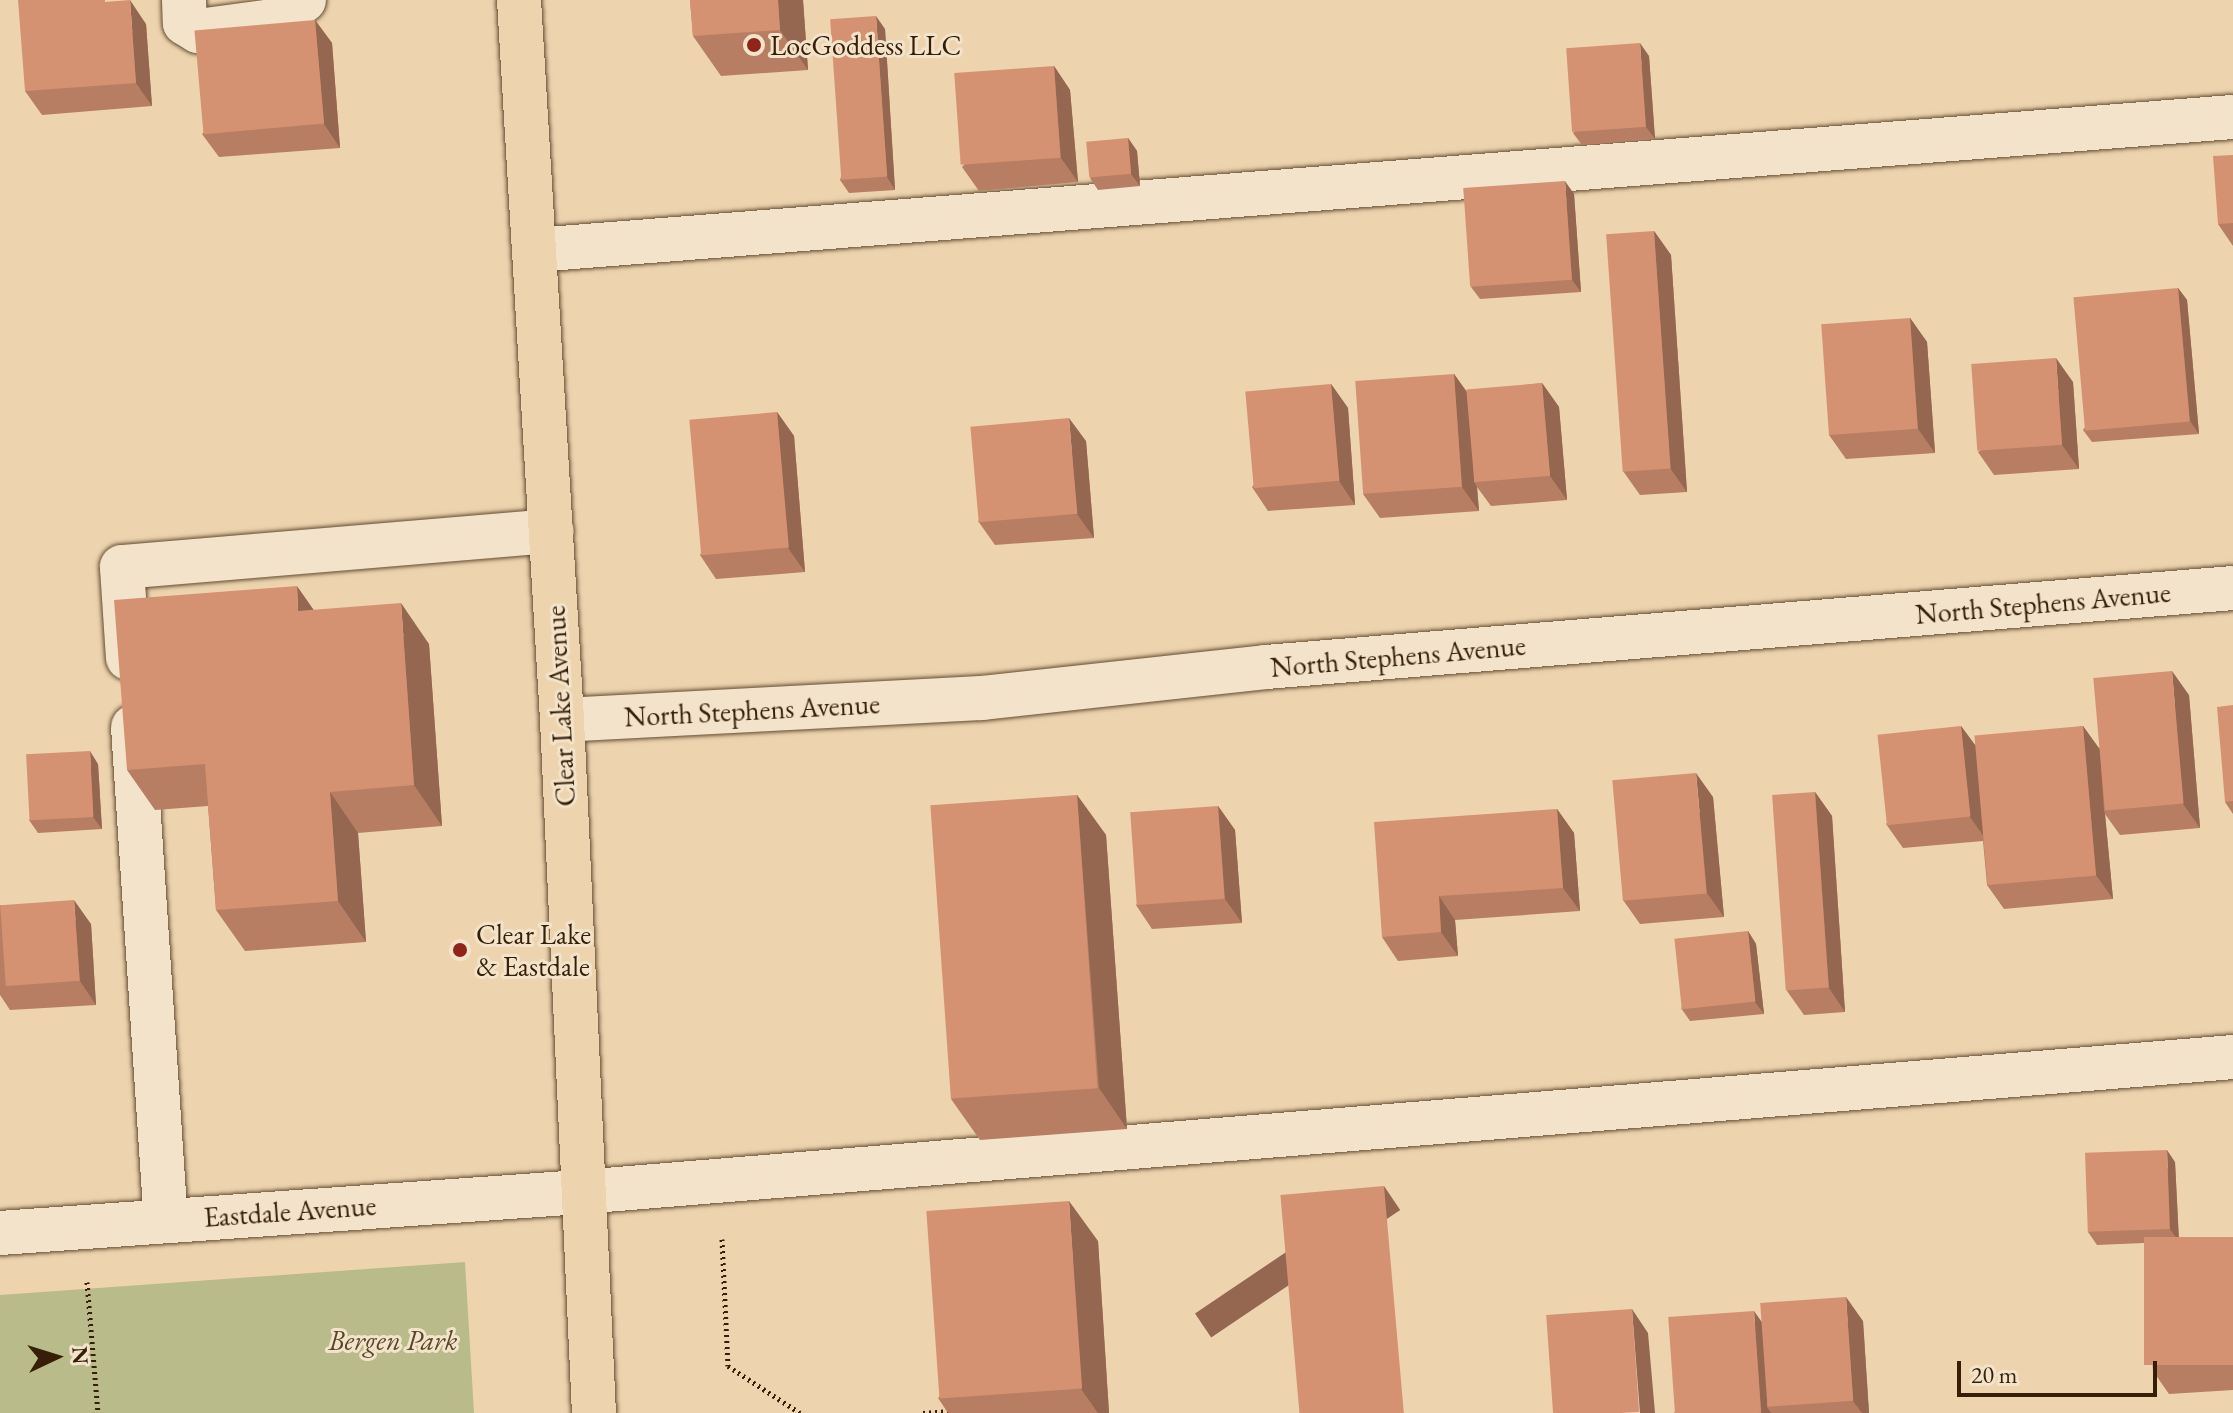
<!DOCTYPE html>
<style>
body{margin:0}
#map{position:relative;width:2233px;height:1413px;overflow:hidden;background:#edd4af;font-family:"EB Garamond",serif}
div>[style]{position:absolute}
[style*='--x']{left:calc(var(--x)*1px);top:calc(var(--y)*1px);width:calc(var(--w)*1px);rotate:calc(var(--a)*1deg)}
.green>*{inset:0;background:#b9bc8a}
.path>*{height:5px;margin-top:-2.5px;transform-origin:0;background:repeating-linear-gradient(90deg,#361e07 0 2px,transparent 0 6px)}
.roads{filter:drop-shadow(0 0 2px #644c31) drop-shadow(0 0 2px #644c31)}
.minor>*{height:44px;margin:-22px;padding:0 22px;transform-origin:22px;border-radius:22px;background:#f3e3cb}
.major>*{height:44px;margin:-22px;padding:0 22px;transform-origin:22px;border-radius:22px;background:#edd4af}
.wall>*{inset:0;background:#b77e63}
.shaded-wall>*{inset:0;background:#956650;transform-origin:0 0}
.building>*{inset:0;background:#d59273;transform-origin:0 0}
.dots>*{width:22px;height:22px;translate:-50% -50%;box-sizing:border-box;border:4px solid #f3e3cb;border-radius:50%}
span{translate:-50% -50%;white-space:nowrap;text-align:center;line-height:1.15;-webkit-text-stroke:6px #f3e3cb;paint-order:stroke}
.poi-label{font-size:28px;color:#361e07}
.left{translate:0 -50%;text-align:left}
.street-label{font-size:28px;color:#361e07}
.park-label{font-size:28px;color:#574628;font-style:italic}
.north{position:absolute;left:16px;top:1317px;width:80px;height:80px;-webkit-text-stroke:6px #f3e3cb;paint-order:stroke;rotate:86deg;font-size:22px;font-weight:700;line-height:32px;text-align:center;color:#361e07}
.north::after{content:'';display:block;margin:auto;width:28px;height:36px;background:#361e07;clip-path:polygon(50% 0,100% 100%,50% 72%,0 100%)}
.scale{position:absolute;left:1957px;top:1361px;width:200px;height:36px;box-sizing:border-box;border:4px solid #361e07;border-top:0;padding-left:10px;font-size:24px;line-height:28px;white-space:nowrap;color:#361e07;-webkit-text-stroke:6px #f3e3cb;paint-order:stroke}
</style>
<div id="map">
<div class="green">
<i style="clip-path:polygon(465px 1262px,474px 1413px,0 1413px,0 1295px)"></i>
</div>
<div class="path">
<i style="--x:722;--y:1239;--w:127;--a:87.3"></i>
<i style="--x:728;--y:1366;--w:86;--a:33.1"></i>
<i style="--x:87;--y:1282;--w:131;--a:85.2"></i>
<i style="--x:923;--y:1413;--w:27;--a:-4"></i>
</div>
<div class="roads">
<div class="minor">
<i style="--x:184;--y:0;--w:23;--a:88"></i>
<i style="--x:185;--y:23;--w:15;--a:32"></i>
<i style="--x:198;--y:31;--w:75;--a:-7.7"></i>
<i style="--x:272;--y:21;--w:38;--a:-33"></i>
<i style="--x:535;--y:250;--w:1703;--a:-4.48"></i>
<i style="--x:128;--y:658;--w:91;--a:-93.8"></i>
<i style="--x:122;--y:567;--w:431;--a:-4.8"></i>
<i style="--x:562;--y:720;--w:421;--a:-3"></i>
<i style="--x:982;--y:698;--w:286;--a:-6.2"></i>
<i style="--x:1266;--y:667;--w:970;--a:-4.67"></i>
<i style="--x:133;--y:727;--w:494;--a:86.2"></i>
<i style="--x:0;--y:1233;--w:582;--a:-4.04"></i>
<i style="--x:581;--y:1192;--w:1658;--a:-4.67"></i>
</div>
<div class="major">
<i style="--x:519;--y:0;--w:721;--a:86.58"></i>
<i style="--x:562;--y:720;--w:694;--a:87.36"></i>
</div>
</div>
<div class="wall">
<i style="clip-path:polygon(690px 0,803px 0,808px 70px,721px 76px,693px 36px)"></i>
<i style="clip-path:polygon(315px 20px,332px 43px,340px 148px,219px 157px,202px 134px)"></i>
<i style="clip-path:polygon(146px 24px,152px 106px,42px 115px,25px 91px)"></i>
<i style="clip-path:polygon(885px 29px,895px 190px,849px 193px,840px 180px)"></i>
<i style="clip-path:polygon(1649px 56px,1655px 139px,1582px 145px,1573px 133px)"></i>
<i style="clip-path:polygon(1054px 66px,1070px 90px,1078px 182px,979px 191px,962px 167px)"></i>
<i style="clip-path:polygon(1128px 138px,1137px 151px,1140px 186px,1098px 190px,1090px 178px)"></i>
<i style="clip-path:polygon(2233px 155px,2233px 246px,2218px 224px)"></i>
<i style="clip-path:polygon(1574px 194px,1581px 292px,1480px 299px,1471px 287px)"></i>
<i style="clip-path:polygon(1654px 231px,1671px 255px,1687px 492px,1640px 495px,1623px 471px)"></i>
<i style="clip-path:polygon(2178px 288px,2187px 300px,2199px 434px,2092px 442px,2083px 430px)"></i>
<i style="clip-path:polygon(1910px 318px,1927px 342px,1935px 453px,1846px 459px,1829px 435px)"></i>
<i style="clip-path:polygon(1454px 374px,1467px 392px,1542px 383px,1559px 407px,1567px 500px,1491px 506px,1477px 487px,1479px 511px,1380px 518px,1363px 494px)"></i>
<i style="clip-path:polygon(2073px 382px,2079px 469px,1994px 475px,1978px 452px)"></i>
<i style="clip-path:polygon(1331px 384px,1348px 408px,1355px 505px,1268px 511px,1252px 487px)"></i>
<i style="clip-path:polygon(777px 412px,794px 436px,805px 572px,716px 579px,700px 555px)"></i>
<i style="clip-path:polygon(1086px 441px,1094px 538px,995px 545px,978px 521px)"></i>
<i style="clip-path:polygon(314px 610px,429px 644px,442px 826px,358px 833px,366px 942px,245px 951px,216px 910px,208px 806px,155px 810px,127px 770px)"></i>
<i style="clip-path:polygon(2189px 695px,2200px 828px,2120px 835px,2105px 814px,2113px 899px,2004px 909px,1987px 885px,1983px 841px,1903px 848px,1886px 824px,1961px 726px,1975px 745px,2083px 726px,2099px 748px)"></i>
<i style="clip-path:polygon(2233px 705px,2233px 814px,2225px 802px)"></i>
<i style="clip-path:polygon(98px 764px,102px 829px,38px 833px,29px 820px)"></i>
<i style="clip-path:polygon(1815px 792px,1832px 816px,1845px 1012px,1804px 1015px,1787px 991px)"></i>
<i style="clip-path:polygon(1077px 795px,1106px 835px,1127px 1129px,980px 1140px,951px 1099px)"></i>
<i style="clip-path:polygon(1713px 797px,1724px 917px,1640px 924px,1623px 900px)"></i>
<i style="clip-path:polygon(1218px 806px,1235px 830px,1242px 923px,1152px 929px,1136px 905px)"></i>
<i style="clip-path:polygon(1557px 809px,1574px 833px,1580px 911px,1455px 920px,1458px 956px,1398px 961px,1382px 937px)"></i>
<i style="clip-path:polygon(0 905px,91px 924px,96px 1005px,10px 1010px,0 995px)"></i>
<i style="clip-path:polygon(1748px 931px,1756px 944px,1764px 1014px,1690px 1021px,1681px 1008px)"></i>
<i style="clip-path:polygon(2175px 1162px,2179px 1241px,2233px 1237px,2233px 1390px,2169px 1394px,2153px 1371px,2144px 1243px,2097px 1245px,2088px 1232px)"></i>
<i style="clip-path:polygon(1098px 1241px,1109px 1413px,948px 1413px,938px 1398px)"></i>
<i style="clip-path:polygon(1863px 1321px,1869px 1413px,1674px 1413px,1761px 1322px)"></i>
</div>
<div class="shaded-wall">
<i style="clip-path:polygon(130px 0,146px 24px,152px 106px,136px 83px)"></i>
<i style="clip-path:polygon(778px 0,803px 0,808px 70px,780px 30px)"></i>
<i style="clip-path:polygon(876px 16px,885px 29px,895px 190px,887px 177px)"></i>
<i style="clip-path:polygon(315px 20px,332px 43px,340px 148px,324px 124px)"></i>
<i style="clip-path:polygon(1640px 43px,1649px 56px,1655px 139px,1646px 127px)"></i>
<i style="clip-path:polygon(1054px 66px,1070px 90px,1078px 182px,1061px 158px)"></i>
<i style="clip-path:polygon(1128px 138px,1137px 151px,1140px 186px,1131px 174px)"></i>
<i style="clip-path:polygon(1565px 181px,1574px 194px,1581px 292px,1572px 280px)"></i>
<i style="clip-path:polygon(1654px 231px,1671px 255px,1687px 492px,1670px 468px)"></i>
<i style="clip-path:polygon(2178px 288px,2187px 300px,2199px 434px,2190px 421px)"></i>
<i style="clip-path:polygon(1910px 318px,1927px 342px,1935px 453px,1918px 429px)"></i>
<i style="clip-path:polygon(2056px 358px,2073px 382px,2079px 469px,2062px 445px)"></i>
<i style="clip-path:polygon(1454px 374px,1471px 398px,1474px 482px,1477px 487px,1479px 511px,1462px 487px)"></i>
<i style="clip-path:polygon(1542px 383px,1559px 407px,1567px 500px,1550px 476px)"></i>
<i style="clip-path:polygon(1331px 384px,1348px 408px,1355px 505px,1339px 481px)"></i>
<i style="clip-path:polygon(777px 412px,794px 436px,805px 572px,788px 548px)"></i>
<i style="clip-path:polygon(1069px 418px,1086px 441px,1094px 538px,1077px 514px)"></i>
<i style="clip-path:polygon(297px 586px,325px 626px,298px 611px)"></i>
<i style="clip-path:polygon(401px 603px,429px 644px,442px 826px,414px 785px)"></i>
<i style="clip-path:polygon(2172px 671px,2189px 695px,2200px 828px,2183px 804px)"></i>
<i style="clip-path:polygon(1961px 726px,1978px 749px,1987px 841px,1970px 817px)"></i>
<i style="clip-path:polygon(2083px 726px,2100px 750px,2104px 811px,2105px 814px,2113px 899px,2096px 875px)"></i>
<i style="clip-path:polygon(90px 751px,98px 764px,102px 829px,93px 817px)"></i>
<i style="clip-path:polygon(1696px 773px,1713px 797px,1724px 917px,1707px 893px)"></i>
<i style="clip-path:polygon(330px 792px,358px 833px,366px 942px,338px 901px)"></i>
<i style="clip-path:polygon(1815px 792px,1832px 816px,1845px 1012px,1829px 988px)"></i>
<i style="clip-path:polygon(1077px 795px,1106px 835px,1127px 1129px,1099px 1088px)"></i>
<i style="clip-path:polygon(1218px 806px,1235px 830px,1242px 923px,1225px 899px)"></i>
<i style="clip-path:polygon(1557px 809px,1574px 833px,1580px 911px,1563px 888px)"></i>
<i style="clip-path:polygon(1439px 896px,1455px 920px,1458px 956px,1441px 932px)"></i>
<i style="clip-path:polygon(74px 900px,91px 924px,96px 1005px,80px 981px)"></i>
<i style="clip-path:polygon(1748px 931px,1756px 944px,1764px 1014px,1755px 1002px)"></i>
<i style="clip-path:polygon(2167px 1150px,2175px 1162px,2179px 1242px,2170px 1229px)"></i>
<i style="left:1384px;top:1186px;width:29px;height:228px;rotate:56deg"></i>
<i style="clip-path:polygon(1069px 1201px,1098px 1241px,1109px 1413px,1098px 1413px,1081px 1389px)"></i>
<i style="clip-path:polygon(1846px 1297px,1863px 1321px,1869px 1413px,1862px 1413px,1853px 1401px)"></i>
<i style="clip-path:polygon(1632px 1309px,1648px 1333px,1655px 1413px,1640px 1413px)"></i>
<i style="clip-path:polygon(1754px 1311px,1771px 1335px,1767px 1407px,1771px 1413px,1761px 1413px)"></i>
</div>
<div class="building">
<i style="clip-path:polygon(18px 0,105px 0,105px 2px,130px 0,136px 83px,25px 91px)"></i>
<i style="clip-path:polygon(690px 0,778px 0,780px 30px,693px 36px)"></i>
<i style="left:876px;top:16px;width:161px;height:46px;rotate:86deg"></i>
<i style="left:315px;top:20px;width:104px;height:121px;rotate:85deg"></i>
<i style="left:1640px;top:43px;width:84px;height:74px;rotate:86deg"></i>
<i style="left:1054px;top:66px;width:92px;height:100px;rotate:86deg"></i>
<i style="left:1128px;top:138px;width:36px;height:42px;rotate:85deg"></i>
<i style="clip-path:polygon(2233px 155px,2233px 223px,2218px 224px,2213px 156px)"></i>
<i style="left:1565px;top:181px;width:99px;height:102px;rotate:86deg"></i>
<i style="left:1654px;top:231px;width:238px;height:48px;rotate:86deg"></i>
<i style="left:2178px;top:288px;width:134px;height:105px;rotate:85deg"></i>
<i style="left:1910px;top:318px;width:111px;height:89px;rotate:86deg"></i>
<i style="left:2056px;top:358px;width:87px;height:85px;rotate:86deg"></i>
<i style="left:1454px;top:374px;width:113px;height:99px;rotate:86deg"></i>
<i style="left:1542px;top:383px;width:93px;height:76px;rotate:85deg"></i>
<i style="left:1331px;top:384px;width:97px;height:86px;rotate:85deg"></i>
<i style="left:777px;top:412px;width:136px;height:88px;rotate:85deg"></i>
<i style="left:1069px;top:418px;width:96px;height:99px;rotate:85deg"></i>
<i style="clip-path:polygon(297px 586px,298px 611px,401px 603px,414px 785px,330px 792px,338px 901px,216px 910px,205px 764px,127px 770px,114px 600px)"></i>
<i style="left:2172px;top:671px;width:133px;height:79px;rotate:85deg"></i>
<i style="clip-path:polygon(2233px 705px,2233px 801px,2225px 802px,2217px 707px)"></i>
<i style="left:1961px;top:726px;width:91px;height:84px;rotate:84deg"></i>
<i style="left:2083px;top:726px;width:150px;height:109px;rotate:85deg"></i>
<i style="left:90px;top:751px;width:66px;height:64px;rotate:87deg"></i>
<i style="left:1696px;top:773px;width:121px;height:84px;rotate:85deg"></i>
<i style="left:1815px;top:792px;width:196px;height:43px;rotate:86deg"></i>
<i style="left:1077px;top:795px;width:294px;height:147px;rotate:86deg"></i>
<i style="left:1218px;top:806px;width:93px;height:88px;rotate:86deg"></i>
<i style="clip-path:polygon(1557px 809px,1563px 888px,1439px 896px,1441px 932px,1382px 937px,1374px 822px)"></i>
<i style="left:74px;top:900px;width:81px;height:74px;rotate:86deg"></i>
<i style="left:1748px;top:931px;width:71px;height:74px;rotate:84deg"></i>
<i style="left:2167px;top:1150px;width:79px;height:82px;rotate:88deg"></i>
<i style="left:1384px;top:1186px;width:228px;height:104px;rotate:85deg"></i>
<i style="left:1069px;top:1201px;width:188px;height:143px;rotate:86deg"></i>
<i style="left:2233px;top:1237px;width:128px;height:89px;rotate:90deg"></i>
<i style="left:1846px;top:1297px;width:104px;height:86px;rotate:86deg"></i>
<i style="left:1632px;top:1309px;width:103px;height:86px;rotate:86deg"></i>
<i style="left:1754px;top:1311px;width:102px;height:86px;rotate:86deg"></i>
</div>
<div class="dots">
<i style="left:754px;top:45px;background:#8f2418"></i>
<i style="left:460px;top:950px;background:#8f2418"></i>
</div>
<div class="poi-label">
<span class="left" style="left:770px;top:45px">LocGoddess LLC</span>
<span class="left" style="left:476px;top:950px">Clear Lake<br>&amp; Eastdale</span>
</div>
<div class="street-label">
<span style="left:2043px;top:603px;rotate:-5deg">North Stephens Avenue</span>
<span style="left:1398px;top:656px;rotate:-5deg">North Stephens Avenue</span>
<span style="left:560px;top:706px;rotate:-93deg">Clear Lake Avenue</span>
<span style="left:752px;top:710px;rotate:-3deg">North Stephens Avenue</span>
<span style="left:290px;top:1211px;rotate:-4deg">Eastdale Avenue</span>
</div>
<div class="park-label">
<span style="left:393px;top:1340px">Bergen Park</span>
</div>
<div class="north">N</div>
<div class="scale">20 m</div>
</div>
